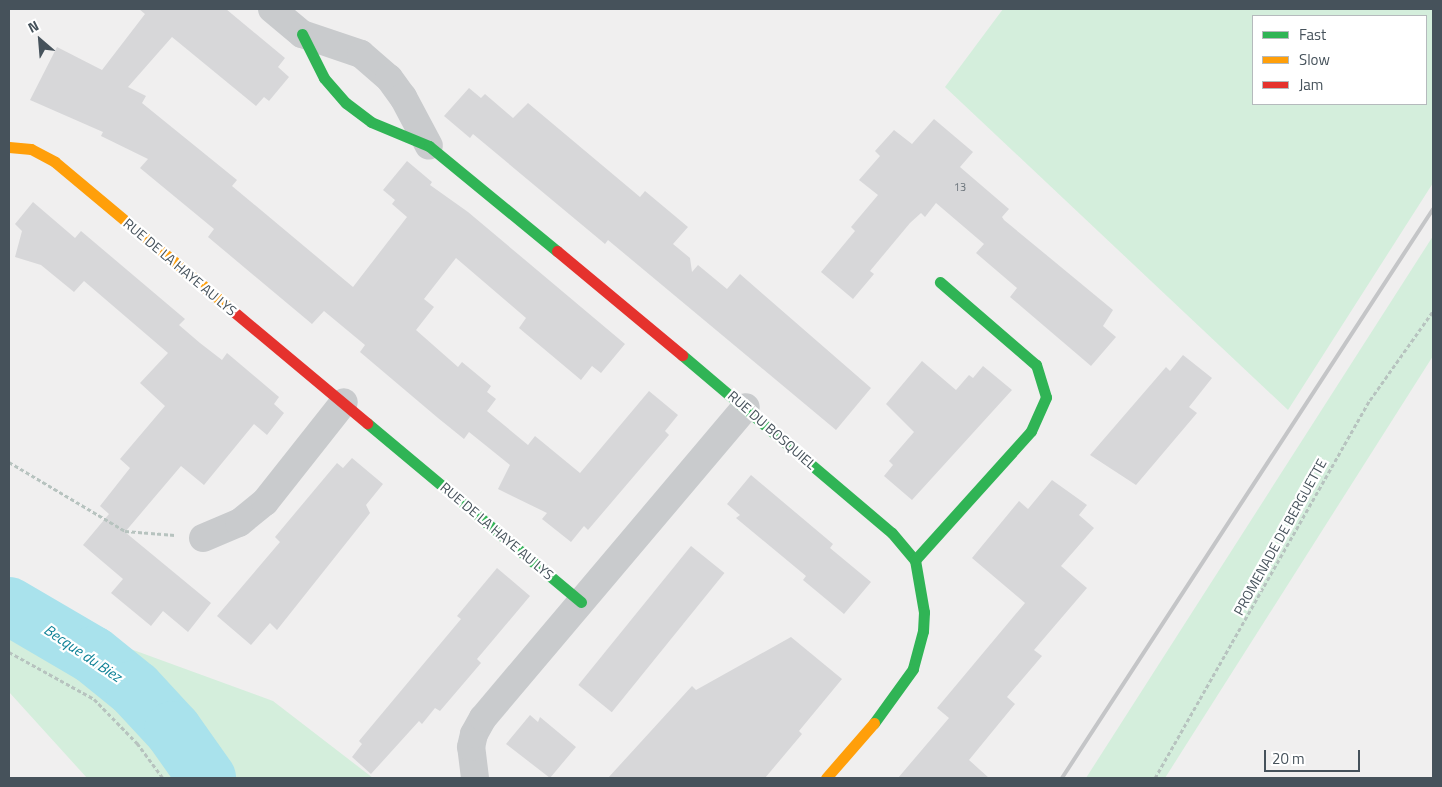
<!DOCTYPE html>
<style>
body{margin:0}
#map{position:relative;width:1442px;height:787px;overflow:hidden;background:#f0efef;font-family:"Titillium Web",sans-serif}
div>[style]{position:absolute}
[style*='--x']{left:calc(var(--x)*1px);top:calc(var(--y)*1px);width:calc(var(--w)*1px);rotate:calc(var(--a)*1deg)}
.green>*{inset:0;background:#d4eedc}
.river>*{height:58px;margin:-29px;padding:0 29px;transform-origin:29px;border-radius:29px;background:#a9e2ec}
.building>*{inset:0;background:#d7d7d9;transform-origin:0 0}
.path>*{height:3px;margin-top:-1.5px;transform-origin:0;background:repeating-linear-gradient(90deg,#b7c3bf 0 4px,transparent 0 6.5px)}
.street>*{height:28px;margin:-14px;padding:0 14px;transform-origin:14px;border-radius:14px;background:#c9cbcd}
.fast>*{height:11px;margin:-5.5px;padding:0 5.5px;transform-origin:5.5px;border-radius:5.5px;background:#30b455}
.slow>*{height:11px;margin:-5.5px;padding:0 5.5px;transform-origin:5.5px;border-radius:5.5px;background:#ff9f0a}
.jam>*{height:11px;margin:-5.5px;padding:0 5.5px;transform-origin:5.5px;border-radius:5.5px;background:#e5322d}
.rail>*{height:4px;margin:-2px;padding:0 2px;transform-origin:2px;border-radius:2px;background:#c4c5c7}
span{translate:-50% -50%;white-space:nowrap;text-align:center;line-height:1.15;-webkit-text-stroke:4.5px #fff;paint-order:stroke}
.number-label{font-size:11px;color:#6c757c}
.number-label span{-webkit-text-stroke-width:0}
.street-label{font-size:14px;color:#46525b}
.water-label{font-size:15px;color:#0f8297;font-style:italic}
.frame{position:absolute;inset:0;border:10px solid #46525b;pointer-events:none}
.legend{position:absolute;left:1252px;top:15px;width:175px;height:90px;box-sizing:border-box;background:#fff;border:1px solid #b5babd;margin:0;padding:6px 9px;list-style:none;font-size:15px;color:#46525b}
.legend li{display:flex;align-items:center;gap:10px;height:25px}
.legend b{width:25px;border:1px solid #b5babd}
.north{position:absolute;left:15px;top:15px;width:50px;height:50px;-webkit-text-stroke:4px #fff;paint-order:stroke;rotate:333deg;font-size:14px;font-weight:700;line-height:20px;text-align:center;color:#46525b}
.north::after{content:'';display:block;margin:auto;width:18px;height:22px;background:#46525b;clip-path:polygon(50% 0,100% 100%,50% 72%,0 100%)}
.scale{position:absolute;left:1264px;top:750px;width:96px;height:22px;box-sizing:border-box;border:2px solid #46525b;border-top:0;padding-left:6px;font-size:15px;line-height:18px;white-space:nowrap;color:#46525b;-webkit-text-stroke:4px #fff;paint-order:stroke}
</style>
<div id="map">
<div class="green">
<i style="clip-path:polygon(evenodd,1003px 9px,1433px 9px,1433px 183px,1288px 410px,945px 87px,1003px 9px,1253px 16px,1426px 16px,1426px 104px,1253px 104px,1253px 16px)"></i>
<i style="clip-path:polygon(1433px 236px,1433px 356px,1165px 778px,1086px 778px)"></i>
<i style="clip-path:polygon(9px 596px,106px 640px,273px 701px,373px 778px,87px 778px,9px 692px)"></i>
</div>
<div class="river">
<i style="--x:9;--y:606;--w:97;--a:30.3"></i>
<i style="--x:93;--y:655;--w:54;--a:39"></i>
<i style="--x:135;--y:689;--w:56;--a:47.2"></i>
<i style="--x:173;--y:730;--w:59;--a:54.7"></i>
</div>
<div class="building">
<i style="clip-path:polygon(139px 9px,226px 9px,285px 58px,278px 67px,289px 77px,269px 101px,264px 97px,256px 106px,172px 37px,128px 87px,146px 96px,142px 103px,237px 180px,232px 186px,353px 287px,407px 217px,392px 204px,395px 200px,383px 190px,407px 161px,432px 182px,430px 185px,468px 212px,625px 344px,601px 373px,592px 366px,581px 380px,519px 328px,526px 318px,456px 258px,424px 299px,434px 307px,416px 330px,458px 367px,462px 362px,491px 386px,487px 392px,496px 399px,487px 411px,528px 445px,535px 436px,580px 473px,649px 391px,678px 415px,665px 431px,669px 435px,588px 530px,584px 526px,571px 542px,542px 519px,547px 513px,498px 489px,510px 465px,469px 432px,464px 439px,438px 418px,360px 352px,365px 345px,324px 311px,312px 324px,208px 237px,214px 229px,140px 168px,148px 159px,101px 136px,103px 132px,30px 100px,57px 47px,102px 70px,145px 14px)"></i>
<i style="clip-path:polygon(469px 88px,481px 98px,485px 94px,513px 118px,528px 103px,640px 197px,645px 191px,688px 227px,673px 244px,690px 258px,692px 272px,698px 265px,727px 289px,740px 274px,871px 388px,836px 430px,608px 240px,605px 244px,473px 134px,470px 138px,444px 116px)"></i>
<i style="clip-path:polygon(934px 119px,973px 152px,960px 167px,1009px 209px,1002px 217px,1004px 220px,1113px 310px,1103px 326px,1116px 337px,1091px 366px,1010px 297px,1017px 288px,976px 253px,984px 244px,936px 203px,925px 217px,921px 213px,910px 223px,870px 271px,874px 274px,853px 299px,821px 272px,855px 231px,851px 227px,878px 195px,859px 180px,880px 156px,875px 151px,894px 130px,912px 144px)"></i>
<i style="clip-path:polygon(33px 202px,75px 238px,81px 231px,185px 319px,179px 325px,200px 343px,222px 360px,227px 353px,279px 397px,274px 404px,284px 413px,267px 435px,254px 424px,204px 485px,181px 466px,125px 532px,211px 603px,188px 632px,163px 611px,151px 626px,111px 593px,123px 579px,83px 545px,109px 514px,100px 506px,130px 468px,120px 459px,165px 406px,140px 383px,168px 353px,84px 281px,74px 292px,41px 265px,15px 257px,22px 231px,15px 224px)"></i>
<i style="clip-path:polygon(1183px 355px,1212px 378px,1189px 407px,1197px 413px,1136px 485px,1090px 455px,1166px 367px,1170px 371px)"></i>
<i style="clip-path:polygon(922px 361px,956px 390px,969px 375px,973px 378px,983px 366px,1012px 390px,912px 500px,884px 476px,893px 465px,889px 461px,914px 432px,886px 404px)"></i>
<i style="clip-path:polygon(352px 458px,383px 484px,366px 505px,370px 513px,277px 630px,270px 623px,251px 645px,217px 616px,280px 542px,275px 537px,337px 463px,343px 468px)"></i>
<i style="clip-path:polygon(751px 475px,833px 544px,830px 548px,871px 582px,844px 614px,803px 580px,806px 576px,736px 518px,740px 515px,727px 504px)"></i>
<i style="clip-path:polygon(1052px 480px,1087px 505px,1079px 515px,1094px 528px,1061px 566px,1087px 588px,1034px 650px,1042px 656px,1007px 697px,1015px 704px,969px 760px,989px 778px,898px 778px,949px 718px,937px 708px,1025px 603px,972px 558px,1019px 501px,1028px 509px)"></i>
<i style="left:691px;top:546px;width:43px;height:179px;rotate:39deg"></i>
<i style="clip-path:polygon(497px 568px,530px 596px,477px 659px,481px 663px,440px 711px,435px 708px,422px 724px,419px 721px,371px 774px,352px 757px,362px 744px,359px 741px,461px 619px,457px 616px)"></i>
<i style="clip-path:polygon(791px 637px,842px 679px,799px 731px,802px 734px,765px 778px,608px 778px,692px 686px,696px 690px)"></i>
<i style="clip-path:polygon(530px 715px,538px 722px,540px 717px,576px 747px,550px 778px,506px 744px)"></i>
</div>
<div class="path">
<i style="--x:9;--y:462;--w:135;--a:30.7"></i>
<i style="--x:125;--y:531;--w:50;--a:4.6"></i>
<i style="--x:9;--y:652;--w:97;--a:28.9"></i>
<i style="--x:94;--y:699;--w:62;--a:45.7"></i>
<i style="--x:137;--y:743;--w:44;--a:53.4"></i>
<i style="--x:1155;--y:778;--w:435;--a:-60.4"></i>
<i style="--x:1370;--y:400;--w:109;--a:-54.7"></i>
</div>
<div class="street">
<i style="--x:272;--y:9;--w:39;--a:40"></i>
<i style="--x:302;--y:34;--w:62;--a:18.7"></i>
<i style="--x:361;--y:54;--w:37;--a:41"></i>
<i style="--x:389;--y:78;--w:24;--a:54"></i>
<i style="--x:403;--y:97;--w:55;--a:62"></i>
<i style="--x:203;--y:538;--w:39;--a:-23"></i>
<i style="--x:239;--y:523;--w:33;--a:-39"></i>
<i style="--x:265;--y:502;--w:127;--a:-51.7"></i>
<i style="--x:475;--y:778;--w:31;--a:-97"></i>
<i style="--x:471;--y:747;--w:13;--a:-77"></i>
<i style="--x:474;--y:734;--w:18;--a:-61"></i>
<i style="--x:483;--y:718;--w:407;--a:-49.8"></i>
</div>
<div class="fast">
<i style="--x:302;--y:34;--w:49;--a:63.4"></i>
<i style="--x:324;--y:78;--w:33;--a:49"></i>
<i style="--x:346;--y:103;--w:31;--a:37"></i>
<i style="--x:371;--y:122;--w:63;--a:22.5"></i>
<i style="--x:429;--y:146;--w:166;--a:39.4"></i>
<i style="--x:682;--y:355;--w:275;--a:40.3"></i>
<i style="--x:892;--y:533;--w:35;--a:50"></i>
<i style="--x:915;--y:560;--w:53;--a:80.2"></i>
<i style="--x:924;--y:612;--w:19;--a:93"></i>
<i style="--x:923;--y:631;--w:39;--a:105"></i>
<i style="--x:913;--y:669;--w:67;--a:125.8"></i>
<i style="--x:367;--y:423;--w:279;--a:39.9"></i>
<i style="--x:915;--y:560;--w:173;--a:-48"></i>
<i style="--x:1031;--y:431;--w:37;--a:-66"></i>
<i style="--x:1046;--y:397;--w:34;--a:-107"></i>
<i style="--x:1036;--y:365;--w:127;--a:-139.2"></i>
</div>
<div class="slow">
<i style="--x:9;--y:147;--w:22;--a:5"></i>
<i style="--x:31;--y:149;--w:27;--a:28"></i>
<i style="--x:55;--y:162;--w:232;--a:39.9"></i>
<i style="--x:826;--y:778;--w:73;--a:-48.9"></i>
</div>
<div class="jam">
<i style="--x:557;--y:251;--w:163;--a:39.8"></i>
<i style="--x:233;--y:311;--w:175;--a:39.9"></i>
</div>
<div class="rail">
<i style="--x:1062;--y:778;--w:679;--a:-56.89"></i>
</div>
<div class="number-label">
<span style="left:960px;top:187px">13</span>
</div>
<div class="street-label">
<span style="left:180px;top:267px;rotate:40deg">RUE DE LA HAYE AU LYS</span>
<span style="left:772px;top:430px;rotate:41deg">RUE DU BOSQUIEL</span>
<span style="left:497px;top:531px;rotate:40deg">RUE DE LA HAYE AU LYS</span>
<span style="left:1280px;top:537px;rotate:-61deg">PROMENADE DE BERGUETTE</span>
</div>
<div class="water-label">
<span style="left:83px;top:653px;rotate:34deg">Becque du Biez</span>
</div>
<div class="frame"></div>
<ul class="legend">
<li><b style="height:6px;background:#30b455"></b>Fast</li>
<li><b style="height:6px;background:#ff9f0a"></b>Slow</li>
<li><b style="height:6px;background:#e5322d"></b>Jam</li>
</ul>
<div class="north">N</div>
<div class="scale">20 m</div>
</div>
